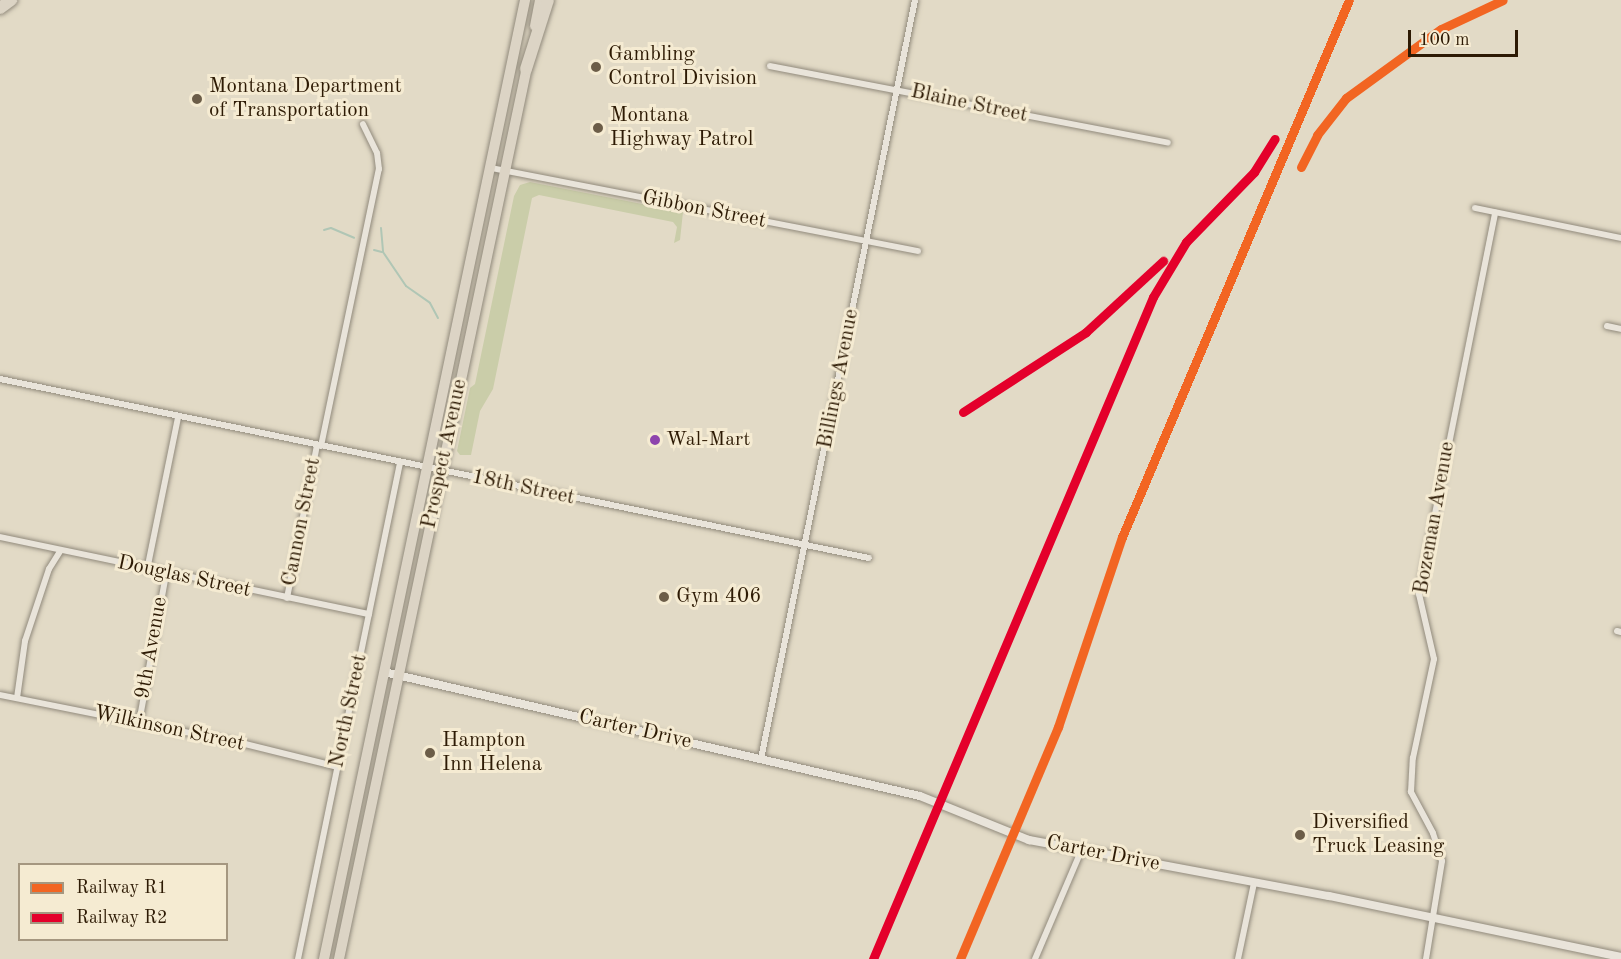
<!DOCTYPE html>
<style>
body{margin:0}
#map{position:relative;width:1621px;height:959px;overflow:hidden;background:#e2dac6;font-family:"Old Standard TT",serif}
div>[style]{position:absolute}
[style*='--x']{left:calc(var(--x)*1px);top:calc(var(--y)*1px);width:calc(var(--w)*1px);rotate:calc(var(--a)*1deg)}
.green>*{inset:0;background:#cacda9}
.stream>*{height:2px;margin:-1px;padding:0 1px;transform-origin:1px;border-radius:1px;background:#b0c6b5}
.roads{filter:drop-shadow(0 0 2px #918a7c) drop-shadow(0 0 2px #918a7c)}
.minor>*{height:6px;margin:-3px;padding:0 3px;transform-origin:3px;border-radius:3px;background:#e9e4da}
.tertiary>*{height:8px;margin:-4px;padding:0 4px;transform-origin:4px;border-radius:4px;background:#e9e4da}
.trunk>*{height:10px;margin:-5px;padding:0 5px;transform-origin:5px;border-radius:5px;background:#dcd4c5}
.motorway>*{height:12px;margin:-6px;padding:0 6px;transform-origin:6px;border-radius:6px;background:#dcd4c5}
.rail-1>*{height:9px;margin:-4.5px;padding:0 4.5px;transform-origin:4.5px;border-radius:4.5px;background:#f26522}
.rail-2>*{height:9px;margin:-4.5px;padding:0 4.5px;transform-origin:4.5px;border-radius:4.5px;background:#e4002b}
.dots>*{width:16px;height:16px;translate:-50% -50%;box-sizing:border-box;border:3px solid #f5ebd2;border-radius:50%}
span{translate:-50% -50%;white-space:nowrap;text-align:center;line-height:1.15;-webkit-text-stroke:6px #f5ebd2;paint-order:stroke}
.bus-label{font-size:20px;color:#2d1a04}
.left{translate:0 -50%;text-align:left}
.poi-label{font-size:21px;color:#2d1a04}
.street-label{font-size:21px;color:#2d1a04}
.legend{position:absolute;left:18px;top:863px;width:210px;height:78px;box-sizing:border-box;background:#f5ebd2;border:2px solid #a59780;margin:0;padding:8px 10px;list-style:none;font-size:18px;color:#2d1a04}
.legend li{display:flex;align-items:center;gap:12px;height:30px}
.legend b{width:30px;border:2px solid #a59780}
.scale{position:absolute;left:1408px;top:30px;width:110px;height:27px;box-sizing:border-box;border:3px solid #2d1a04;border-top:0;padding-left:8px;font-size:18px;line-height:21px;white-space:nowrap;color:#2d1a04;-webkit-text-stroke:4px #f5ebd2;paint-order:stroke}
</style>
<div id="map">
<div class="green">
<i style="clip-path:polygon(530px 182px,683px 212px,680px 240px,674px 243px,677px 227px,673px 222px,539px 195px,532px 198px,493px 389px,480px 411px,471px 455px,460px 455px,457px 451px,470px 388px,475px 384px,514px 196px,520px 185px)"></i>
</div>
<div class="stream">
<i style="--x:381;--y:228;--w:24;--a:85"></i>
<i style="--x:383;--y:252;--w:41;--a:55.9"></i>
<i style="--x:406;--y:286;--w:29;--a:35"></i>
<i style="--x:430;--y:303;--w:17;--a:62"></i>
<i style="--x:324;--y:230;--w:7;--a:-16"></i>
<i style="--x:331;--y:228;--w:25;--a:23"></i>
<i style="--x:374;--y:250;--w:8;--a:14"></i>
</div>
<div class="roads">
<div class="minor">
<i style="--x:770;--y:66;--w:405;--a:10.9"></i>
<i style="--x:491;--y:168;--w:435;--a:11"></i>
<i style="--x:1475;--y:208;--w:149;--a:11.6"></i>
<i style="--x:1607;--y:326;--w:14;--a:12"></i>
<i style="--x:0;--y:379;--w:887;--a:11.64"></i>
<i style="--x:321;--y:446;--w:283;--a:-78.2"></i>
<i style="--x:379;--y:169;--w:16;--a:-97"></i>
<i style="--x:377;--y:153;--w:32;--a:-116"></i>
<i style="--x:0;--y:537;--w:377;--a:11.8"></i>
<i style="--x:147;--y:570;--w:156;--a:-78.5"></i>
<i style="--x:287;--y:598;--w:156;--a:-78.9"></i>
<i style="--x:1617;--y:631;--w:4;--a:14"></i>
<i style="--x:0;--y:695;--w:250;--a:11.3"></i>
<i style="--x:245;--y:744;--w:96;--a:13.9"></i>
<i style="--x:17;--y:698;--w:58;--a:-82"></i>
<i style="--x:25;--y:641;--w:76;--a:-71.6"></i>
<i style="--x:49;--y:569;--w:22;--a:-58"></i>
<i style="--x:139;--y:723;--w:151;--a:-79.7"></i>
<i style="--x:761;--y:759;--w:774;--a:-78.53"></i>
<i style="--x:298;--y:959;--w:506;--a:-78.38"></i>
<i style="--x:1035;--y:959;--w:120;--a:-66.9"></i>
<i style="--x:1238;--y:959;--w:78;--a:-78.1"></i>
<i style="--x:1426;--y:959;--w:99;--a:-80.7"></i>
<i style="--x:1442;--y:861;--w:29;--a:-108"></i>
<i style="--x:1433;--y:833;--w:47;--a:-118.2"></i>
<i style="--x:1411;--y:792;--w:34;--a:-87"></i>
<i style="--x:1413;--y:758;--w:101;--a:-78"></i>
<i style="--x:1434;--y:659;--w:67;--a:-103"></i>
<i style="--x:1419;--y:594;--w:389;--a:-78.7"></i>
</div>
<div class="tertiary">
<i style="--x:384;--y:672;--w:550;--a:13.03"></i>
<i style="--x:920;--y:796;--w:118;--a:22"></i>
<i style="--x:1029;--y:840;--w:305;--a:10.6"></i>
<i style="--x:1329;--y:896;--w:298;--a:11.8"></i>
</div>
<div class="trunk">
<i style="--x:535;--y:26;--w:26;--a:-79"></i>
<i style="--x:324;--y:959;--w:980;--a:-78.16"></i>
<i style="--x:339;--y:959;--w:917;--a:-78.1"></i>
</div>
<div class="motorway">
<i style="--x:0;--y:8;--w:14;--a:-36"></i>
<i style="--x:526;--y:69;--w:72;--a:-72.3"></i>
</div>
</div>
<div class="rail-1">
<i style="--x:1301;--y:167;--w:36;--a:-63"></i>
<i style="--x:1317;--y:135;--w:47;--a:-51.9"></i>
<i style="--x:1346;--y:98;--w:117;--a:-36"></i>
<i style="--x:1441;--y:29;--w:68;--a:-25.1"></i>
<i style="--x:960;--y:959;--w:252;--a:-67.1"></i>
<i style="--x:1058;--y:727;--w:200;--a:-71.4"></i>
<i style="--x:1122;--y:537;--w:583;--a:-67.09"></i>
</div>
<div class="rail-2">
<i style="--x:963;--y:412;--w:147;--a:-33"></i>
<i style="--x:1086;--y:332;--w:105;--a:-42.7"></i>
<i style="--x:873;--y:959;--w:719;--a:-67.07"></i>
<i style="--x:1153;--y:297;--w:64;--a:-59"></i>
<i style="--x:1186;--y:242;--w:98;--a:-45.8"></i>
<i style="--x:1254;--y:172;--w:39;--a:-58"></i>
</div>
<div class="dots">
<i style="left:596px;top:67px;background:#6c5d48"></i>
<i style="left:197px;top:99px;background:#6c5d48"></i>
<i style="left:598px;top:128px;background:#6c5d48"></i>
<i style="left:655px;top:440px;background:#8e44ad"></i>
<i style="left:664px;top:597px;background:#6c5d48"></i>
<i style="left:430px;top:753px;background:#6c5d48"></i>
<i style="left:1300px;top:835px;background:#6c5d48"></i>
</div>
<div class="bus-label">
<span class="left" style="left:666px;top:440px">Wal-Mart</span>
</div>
<div class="poi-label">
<span class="left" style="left:608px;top:67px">Gambling<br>Control Division</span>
<span class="left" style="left:209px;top:99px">Montana Department<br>of Transportation</span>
<span class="left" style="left:610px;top:128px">Montana<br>Highway Patrol</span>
<span class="left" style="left:676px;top:597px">Gym 406</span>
<span class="left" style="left:442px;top:753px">Hampton<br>Inn Helena</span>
<span class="left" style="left:1312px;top:835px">Diversified<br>Truck Leasing</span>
</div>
<div class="street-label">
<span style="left:969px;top:104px;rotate:12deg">Blaine Street</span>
<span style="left:704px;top:210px;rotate:11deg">Gibbon Street</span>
<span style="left:839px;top:379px;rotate:-79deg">Billings Avenue</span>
<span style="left:445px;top:454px;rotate:-78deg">Prospect Avenue</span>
<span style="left:523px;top:488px;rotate:12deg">18th Street</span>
<span style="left:1435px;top:518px;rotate:-80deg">Bozeman Avenue</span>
<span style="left:302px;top:522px;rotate:-79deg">Cannon Street</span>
<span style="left:184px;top:577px;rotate:12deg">Douglas Street</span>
<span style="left:152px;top:648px;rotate:-80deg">9th Avenue</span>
<span style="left:349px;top:711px;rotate:-78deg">North Street</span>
<span style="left:169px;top:729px;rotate:12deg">Wilkinson Street</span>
<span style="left:635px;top:730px;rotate:13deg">Carter Drive</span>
<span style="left:1103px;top:854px;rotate:11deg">Carter Drive</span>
</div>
<ul class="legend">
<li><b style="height:8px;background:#f26522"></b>Railway R1</li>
<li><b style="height:8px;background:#e4002b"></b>Railway R2</li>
</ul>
<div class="scale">100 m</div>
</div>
